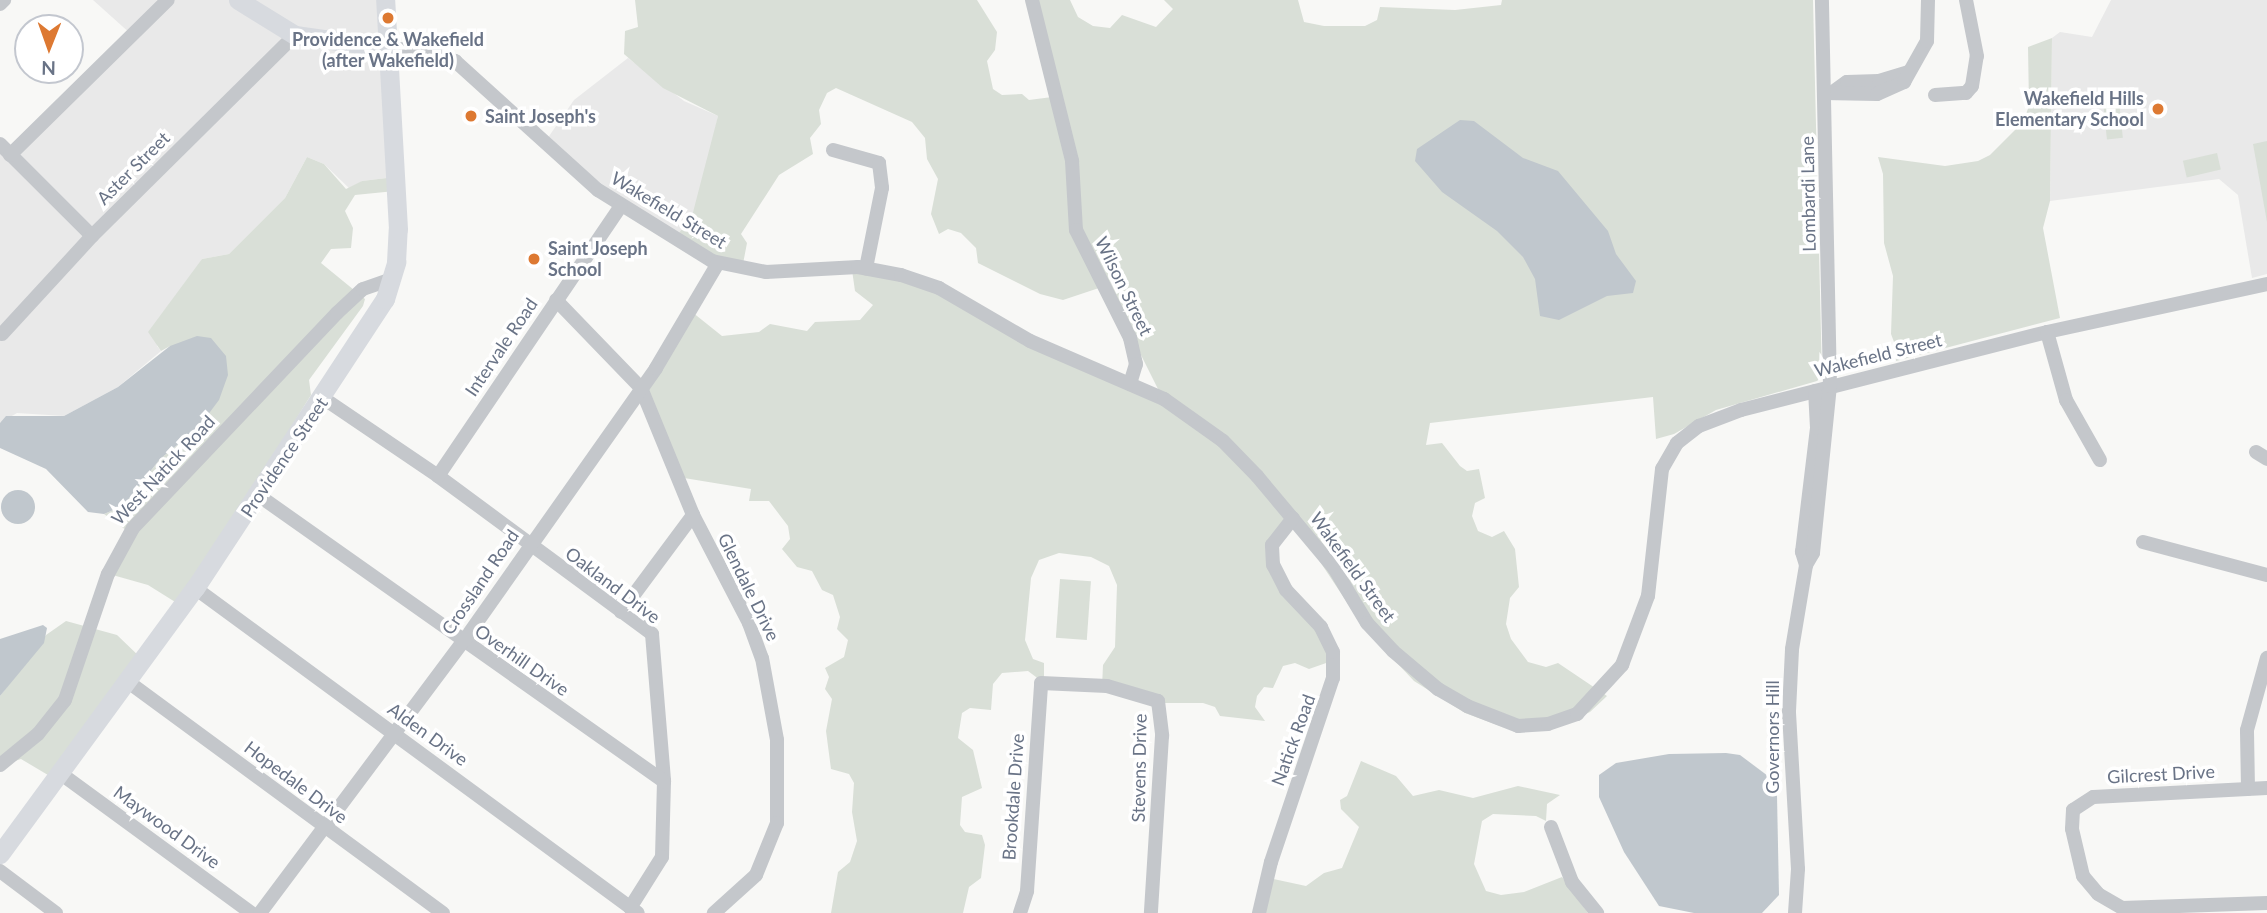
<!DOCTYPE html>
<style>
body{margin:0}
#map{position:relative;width:2267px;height:913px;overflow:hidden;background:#f8f8f6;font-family:Lato,sans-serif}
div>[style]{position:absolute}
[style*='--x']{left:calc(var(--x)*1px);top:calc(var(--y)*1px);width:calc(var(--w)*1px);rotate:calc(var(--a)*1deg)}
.built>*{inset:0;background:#e9e9e9}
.green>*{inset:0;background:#d9dfd7;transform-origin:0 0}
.water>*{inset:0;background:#c0c7cd}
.round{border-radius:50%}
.minor>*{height:14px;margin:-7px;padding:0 7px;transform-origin:7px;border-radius:7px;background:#c4c7cb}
.major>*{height:19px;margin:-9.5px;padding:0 9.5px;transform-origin:9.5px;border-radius:9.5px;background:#d7dadf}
.dots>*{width:19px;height:19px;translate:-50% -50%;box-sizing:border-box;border:4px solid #fff;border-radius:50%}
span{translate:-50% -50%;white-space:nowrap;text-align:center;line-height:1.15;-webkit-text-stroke:7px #fff;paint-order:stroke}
.poi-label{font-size:18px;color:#697386;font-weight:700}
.right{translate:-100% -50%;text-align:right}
.left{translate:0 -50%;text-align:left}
.street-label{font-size:18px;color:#697386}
.north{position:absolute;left:14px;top:14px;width:70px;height:70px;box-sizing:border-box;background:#fff;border:2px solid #c3c7cf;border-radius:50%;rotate:181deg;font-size:19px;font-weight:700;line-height:28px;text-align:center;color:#697386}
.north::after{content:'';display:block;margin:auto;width:24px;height:32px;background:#dd7932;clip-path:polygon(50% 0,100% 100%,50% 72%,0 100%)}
</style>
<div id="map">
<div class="built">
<i style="clip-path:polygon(93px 0,384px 0,395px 177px,362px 181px,351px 190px,324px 164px,307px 157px,285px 198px,229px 254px,202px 259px,157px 346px,161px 351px,118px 387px,64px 416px,17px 413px,0 423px,0 145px,8px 154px,132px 35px)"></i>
<i style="clip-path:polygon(2111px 0,2267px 0,2267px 274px,2252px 278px,2238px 195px,2219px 179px,2050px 201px,2052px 38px,2060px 32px,2092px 37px)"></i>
<i style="clip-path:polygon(628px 58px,684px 101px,718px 116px,707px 170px,692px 216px,675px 238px,545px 142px,574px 100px)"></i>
</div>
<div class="green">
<i style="clip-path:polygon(635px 0,977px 0,997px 32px,995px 50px,987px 61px,993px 89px,1002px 95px,1022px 94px,1029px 100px,1052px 97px,1033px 0,1070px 0,1078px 17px,1093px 26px,1110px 28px,1122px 15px,1156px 27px,1173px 9px,1164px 0,1298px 0,1304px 22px,1324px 26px,1365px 26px,1377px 20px,1380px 7px,1455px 10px,1501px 5px,1502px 0,1813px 0,1822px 376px,1817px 381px,1716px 410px,1674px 434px,1656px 439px,1653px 397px,1430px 423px,1426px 445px,1442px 443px,1460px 466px,1467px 471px,1479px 469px,1485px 498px,1475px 503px,1472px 516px,1478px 531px,1492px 537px,1504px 531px,1515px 549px,1519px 587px,1510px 598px,1506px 624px,1511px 639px,1528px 662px,1546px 667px,1558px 663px,1607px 696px,1590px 712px,1566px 723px,1500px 726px,1465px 713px,1414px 681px,1364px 628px,1289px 515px,1271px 564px,1319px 629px,1329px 662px,1309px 669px,1295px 663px,1283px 666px,1273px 688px,1264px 687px,1257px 696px,1255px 707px,1265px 721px,1220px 716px,1215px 707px,1203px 703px,1158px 703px,1102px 687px,1103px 665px,1115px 647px,1117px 585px,1109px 566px,1091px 557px,1059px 553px,1039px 560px,1031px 578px,1025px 640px,1033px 659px,1044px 663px,1044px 683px,1028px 671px,1002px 673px,993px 684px,991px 710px,970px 708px,962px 713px,958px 738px,973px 750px,982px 788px,962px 797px,960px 825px,965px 832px,982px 835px,985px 845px,981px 878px,969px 887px,963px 913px,831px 913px,838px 872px,850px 862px,857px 841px,852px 812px,854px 783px,849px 774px,831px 769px,826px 731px,832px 699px,825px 689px,829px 677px,825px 668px,844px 657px,848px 640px,837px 629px,840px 617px,833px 595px,822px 590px,812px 571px,797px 567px,782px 549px,790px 539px,788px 526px,769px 501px,749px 501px,751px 489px,678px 477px,643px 395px,692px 312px,722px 336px,759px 332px,770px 324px,807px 331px,815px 322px,860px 320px,873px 305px,855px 291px,852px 270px,906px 278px,984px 317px,1159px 391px,1127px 327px,1099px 288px,1063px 300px,1040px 294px,978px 263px,976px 248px,961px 233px,948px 229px,939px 234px,931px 214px,938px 179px,927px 159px,925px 138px,912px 122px,836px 88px,827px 93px,819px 110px,821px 124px,810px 138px,813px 154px,779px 175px,741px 234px,747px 243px,742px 269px,675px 238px,692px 216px,718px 116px,663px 88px,624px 54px,625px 31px,638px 27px)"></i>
<i style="clip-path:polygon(2052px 38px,2050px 201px,2043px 228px,2060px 318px,1896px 361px,1897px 350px,1891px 334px,1893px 276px,1884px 243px,1883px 174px,1878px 157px,1945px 166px,1978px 161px,1990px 155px,2023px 122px,2029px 106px,2028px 47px)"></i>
<i style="left:2119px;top:101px;width:37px;height:16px;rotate:84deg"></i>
<i style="clip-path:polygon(2267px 141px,2267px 222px,2253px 144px)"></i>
<i style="left:2217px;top:153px;width:17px;height:35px;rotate:77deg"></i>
<i style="clip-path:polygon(307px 157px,324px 164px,346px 189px,362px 181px,395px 177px,395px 191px,355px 195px,345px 211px,353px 228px,351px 248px,331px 249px,321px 263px,365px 299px,363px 306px,309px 380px,311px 395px,180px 605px,148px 585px,109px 574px,126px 530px,104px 514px,123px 506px,160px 459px,198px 428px,170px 346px,161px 351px,148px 332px,202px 259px,229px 254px,285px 198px)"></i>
<i style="left:1060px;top:579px;width:31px;height:59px;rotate:4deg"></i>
<i style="clip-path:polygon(66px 621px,117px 635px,142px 659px,53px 778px,21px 759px,0 766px,0 696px,46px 635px)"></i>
<i style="clip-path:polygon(1361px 761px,1396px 776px,1413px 796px,1439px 790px,1473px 798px,1518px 786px,1560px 795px,1547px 804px,1546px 821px,1536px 816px,1493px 814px,1482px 821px,1474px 864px,1486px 891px,1501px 895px,1524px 892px,1562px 877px,1588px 913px,1259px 913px,1269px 878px,1306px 886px,1324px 873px,1342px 868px,1359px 827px,1341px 809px,1340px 800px,1347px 796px)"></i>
</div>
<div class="water">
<i style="clip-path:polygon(1460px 120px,1474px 121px,1523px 158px,1558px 171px,1608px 231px,1616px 254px,1636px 281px,1633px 293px,1607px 296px,1559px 320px,1540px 316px,1535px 279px,1523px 257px,1497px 231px,1442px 192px,1415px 161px,1417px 149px)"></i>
<i style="clip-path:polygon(197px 336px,211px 338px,226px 356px,228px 375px,219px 400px,198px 428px,160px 459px,123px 506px,104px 514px,88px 512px,46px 469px,0 448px,0 423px,6px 416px,64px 416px,118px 387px,170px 346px)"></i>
<i class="round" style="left:1px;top:490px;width:34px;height:34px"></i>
<i style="clip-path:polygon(43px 625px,47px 628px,44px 643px,0 696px,0 639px)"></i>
<i style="clip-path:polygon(1726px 753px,1740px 755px,1772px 779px,1777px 796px,1779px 895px,1762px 913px,1694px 913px,1659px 906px,1624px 852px,1599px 797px,1599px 775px,1616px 763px,1669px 754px)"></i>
</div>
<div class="minor">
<i style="--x:1032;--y:0;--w:166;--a:76"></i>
<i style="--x:1072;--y:161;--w:69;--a:86.7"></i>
<i style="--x:1076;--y:230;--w:121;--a:63.4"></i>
<i style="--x:1130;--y:338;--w:27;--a:77"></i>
<i style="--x:1136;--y:364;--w:21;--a:107"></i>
<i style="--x:0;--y:4;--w:6;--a:-45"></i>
<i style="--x:389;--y:48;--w:40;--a:5.7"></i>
<i style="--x:429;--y:52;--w:28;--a:19"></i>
<i style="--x:455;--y:61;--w:193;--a:42.1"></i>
<i style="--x:598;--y:190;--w:134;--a:31.9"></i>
<i style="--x:712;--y:261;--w:55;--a:11.5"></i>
<i style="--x:766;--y:272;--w:92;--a:-3.1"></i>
<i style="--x:858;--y:267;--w:44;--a:10.5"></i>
<i style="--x:901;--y:275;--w:40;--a:18.9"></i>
<i style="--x:939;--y:288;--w:105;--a:30.2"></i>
<i style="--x:1030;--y:341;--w:146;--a:23.4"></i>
<i style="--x:1164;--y:399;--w:72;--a:35.4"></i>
<i style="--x:1223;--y:441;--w:49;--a:45.8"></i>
<i style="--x:1257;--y:476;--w:120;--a:50.1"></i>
<i style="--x:1334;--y:568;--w:64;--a:59"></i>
<i style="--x:1367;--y:623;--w:38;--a:47"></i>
<i style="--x:1393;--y:651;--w:59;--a:40.2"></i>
<i style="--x:1438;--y:689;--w:34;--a:30"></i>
<i style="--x:1467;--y:706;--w:55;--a:21.4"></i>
<i style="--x:1518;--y:726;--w:30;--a:-4"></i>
<i style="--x:1548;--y:724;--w:31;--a:-19"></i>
<i style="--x:1577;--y:714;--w:67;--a:-47.4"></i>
<i style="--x:1622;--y:665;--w:74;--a:-69.4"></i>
<i style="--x:1648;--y:596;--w:128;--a:-83.7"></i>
<i style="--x:1662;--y:469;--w:30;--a:-60"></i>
<i style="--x:1677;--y:443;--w:28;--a:-38"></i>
<i style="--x:1699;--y:426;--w:45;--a:-20.9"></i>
<i style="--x:1741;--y:410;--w:316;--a:-14.3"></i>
<i style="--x:2047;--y:332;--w:225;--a:-12.3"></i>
<i style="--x:1833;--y:92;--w:17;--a:-36"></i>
<i style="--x:1847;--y:82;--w:32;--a:-2"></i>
<i style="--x:1879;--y:81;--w:31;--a:-17"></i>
<i style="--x:1824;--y:93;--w:53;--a:1.1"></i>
<i style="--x:1877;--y:94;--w:30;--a:-24"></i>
<i style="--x:1904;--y:82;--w:47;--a:-60.7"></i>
<i style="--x:1927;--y:41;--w:41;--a:-88.6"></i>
<i style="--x:1935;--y:95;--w:31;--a:-4"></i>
<i style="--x:1966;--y:93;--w:9;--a:-49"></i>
<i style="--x:1972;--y:86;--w:30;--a:-81"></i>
<i style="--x:1977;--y:56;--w:57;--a:-101.1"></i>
<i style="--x:0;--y:144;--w:130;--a:45"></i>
<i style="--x:833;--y:150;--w:48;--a:15.8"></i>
<i style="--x:879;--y:163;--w:25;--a:83"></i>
<i style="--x:882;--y:188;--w:82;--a:101.3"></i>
<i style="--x:10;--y:155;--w:221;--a:-44.5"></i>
<i style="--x:556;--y:300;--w:122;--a:46"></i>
<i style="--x:641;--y:388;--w:137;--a:67.7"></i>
<i style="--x:693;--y:515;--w:122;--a:62.6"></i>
<i style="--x:749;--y:623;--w:37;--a:70"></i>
<i style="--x:762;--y:658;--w:83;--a:79.6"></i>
<i style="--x:777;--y:740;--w:83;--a:90"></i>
<i style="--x:777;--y:823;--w:56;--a:112"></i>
<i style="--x:756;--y:875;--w:57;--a:137.9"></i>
<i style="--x:2047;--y:332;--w:71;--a:74.4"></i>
<i style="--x:2066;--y:400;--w:69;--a:60.5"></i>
<i style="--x:2;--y:334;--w:133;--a:-47.4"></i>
<i style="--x:92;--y:236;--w:286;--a:-44.7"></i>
<i style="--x:323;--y:398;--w:139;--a:34.1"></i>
<i style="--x:438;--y:476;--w:266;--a:36.4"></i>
<i style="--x:652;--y:634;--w:147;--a:85.3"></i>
<i style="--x:664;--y:781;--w:76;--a:91.5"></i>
<i style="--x:662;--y:857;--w:60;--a:122.1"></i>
<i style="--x:2256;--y:452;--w:13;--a:32"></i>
<i style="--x:438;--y:476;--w:326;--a:-55.9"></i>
<i style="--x:258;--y:495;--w:497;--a:35.2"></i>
<i style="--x:2143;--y:542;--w:128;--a:14.9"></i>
<i style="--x:1806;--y:565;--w:14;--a:-107"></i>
<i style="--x:1802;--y:552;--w:125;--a:-83.1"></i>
<i style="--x:1817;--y:428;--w:37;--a:-93"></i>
<i style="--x:195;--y:588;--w:549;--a:36.27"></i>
<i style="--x:621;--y:612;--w:121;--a:-53.4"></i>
<i style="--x:127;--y:681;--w:392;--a:36.3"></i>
<i style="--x:0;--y:765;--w:49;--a:-39.2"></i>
<i style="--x:38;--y:734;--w:43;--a:-51.5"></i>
<i style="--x:65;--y:700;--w:133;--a:-71.2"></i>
<i style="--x:108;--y:574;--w:52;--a:-61.5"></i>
<i style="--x:133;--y:528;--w:296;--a:-46.5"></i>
<i style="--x:337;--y:313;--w:35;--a:-43"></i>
<i style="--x:363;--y:289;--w:31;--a:-19"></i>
<i style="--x:60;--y:773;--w:237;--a:36.2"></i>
<i style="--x:2267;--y:788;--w:174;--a:177"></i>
<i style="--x:2093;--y:797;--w:24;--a:147"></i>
<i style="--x:2073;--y:810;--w:19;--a:93"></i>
<i style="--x:2072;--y:829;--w:48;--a:76.8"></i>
<i style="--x:2083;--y:876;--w:23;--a:50"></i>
<i style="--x:2098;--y:894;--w:28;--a:30"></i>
<i style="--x:2122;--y:908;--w:145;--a:-2"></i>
<i style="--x:2248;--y:789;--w:59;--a:-91"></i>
<i style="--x:2247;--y:730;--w:75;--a:-74.5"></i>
<i style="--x:1551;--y:827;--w:59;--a:69.1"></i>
<i style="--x:1572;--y:882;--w:40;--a:51"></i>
<i style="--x:0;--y:871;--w:70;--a:36.9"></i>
<i style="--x:260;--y:913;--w:339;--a:-53.2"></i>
<i style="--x:463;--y:642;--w:335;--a:-54.8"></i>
<i style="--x:656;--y:368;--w:122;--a:-59.4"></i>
<i style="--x:1020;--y:913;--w:23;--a:-72"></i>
<i style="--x:1027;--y:891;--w:208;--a:-86.1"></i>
<i style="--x:1041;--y:683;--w:66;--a:2.6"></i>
<i style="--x:1107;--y:686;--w:53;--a:16.4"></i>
<i style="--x:1158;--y:701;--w:35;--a:83"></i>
<i style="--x:1162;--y:736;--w:177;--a:93.6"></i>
<i style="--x:1259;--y:913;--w:52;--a:-76.8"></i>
<i style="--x:1271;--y:862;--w:194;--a:-71.4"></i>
<i style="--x:1333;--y:678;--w:26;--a:-90"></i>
<i style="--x:1333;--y:652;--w:28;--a:-116"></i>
<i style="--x:1321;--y:627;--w:51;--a:-133.4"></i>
<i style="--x:1286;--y:590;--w:28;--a:-117"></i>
<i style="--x:1273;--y:565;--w:20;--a:-93"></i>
<i style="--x:1272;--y:545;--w:34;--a:-52"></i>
<i style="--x:1795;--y:913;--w:44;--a:-86.1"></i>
<i style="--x:1798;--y:869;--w:158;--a:-93.3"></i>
<i style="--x:1789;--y:711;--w:62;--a:-87.2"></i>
<i style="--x:1792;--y:649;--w:85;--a:-80.5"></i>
<i style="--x:1806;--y:565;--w:14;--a:-60"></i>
<i style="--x:1813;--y:553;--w:168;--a:-84.2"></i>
<i style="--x:1830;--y:386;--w:386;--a:-91.2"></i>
</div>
<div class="major">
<i style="--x:238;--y:0;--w:67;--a:31.6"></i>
<i style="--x:295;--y:35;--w:95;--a:7.9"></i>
<i style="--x:0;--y:854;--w:330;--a:-53.8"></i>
<i style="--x:195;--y:588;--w:346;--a:-56.7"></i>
<i style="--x:385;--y:299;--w:39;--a:-73"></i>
<i style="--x:396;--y:262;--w:33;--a:-87"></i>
<i style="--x:398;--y:229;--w:229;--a:-93.2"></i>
</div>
<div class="dots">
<i style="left:388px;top:18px;background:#dd7932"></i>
<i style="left:2158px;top:109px;background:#dd7932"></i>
<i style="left:471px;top:116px;background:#dd7932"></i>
<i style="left:534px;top:259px;background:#dd7932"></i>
</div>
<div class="poi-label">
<span style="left:388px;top:50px">Providence &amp; Wakefield<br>(after Wakefield)</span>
<span class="right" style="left:2144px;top:109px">Wakefield Hills<br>Elementary School</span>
<span class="left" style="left:485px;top:116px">Saint Joseph's</span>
<span class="left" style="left:548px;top:259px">Saint Joseph<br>School</span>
</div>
<div class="street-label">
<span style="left:133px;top:168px;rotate:-45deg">Aster Street</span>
<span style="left:1808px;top:194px;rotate:-91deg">Lombardi Lane</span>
<span style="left:669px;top:210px;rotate:31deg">Wakefield Street</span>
<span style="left:1124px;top:286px;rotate:64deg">Wilson Street</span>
<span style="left:501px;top:347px;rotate:-56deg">Intervale Road</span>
<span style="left:1878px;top:355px;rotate:-14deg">Wakefield Street</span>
<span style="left:284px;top:457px;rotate:-56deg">Providence Street</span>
<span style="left:163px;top:470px;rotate:-47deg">West Natick Road</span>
<span style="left:1353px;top:567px;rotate:54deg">Wakefield Street</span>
<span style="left:480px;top:582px;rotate:-56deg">Crossland Road</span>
<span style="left:613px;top:585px;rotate:37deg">Oakland Drive</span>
<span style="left:749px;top:587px;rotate:64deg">Glendale Drive</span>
<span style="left:522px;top:660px;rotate:35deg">Overhill Drive</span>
<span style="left:428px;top:734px;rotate:36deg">Alden Drive</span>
<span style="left:1772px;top:737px;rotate:-90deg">Governors Hill</span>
<span style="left:1293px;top:740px;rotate:-70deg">Natick Road</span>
<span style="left:1139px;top:768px;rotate:-89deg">Stevens Drive</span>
<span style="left:2161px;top:774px;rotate:-3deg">Gilcrest Drive</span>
<span style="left:296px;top:782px;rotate:37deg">Hopedale Drive</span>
<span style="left:1013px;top:797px;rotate:-86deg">Brookdale Drive</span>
<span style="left:167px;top:827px;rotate:36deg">Maywood Drive</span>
</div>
<div class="north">N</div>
</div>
